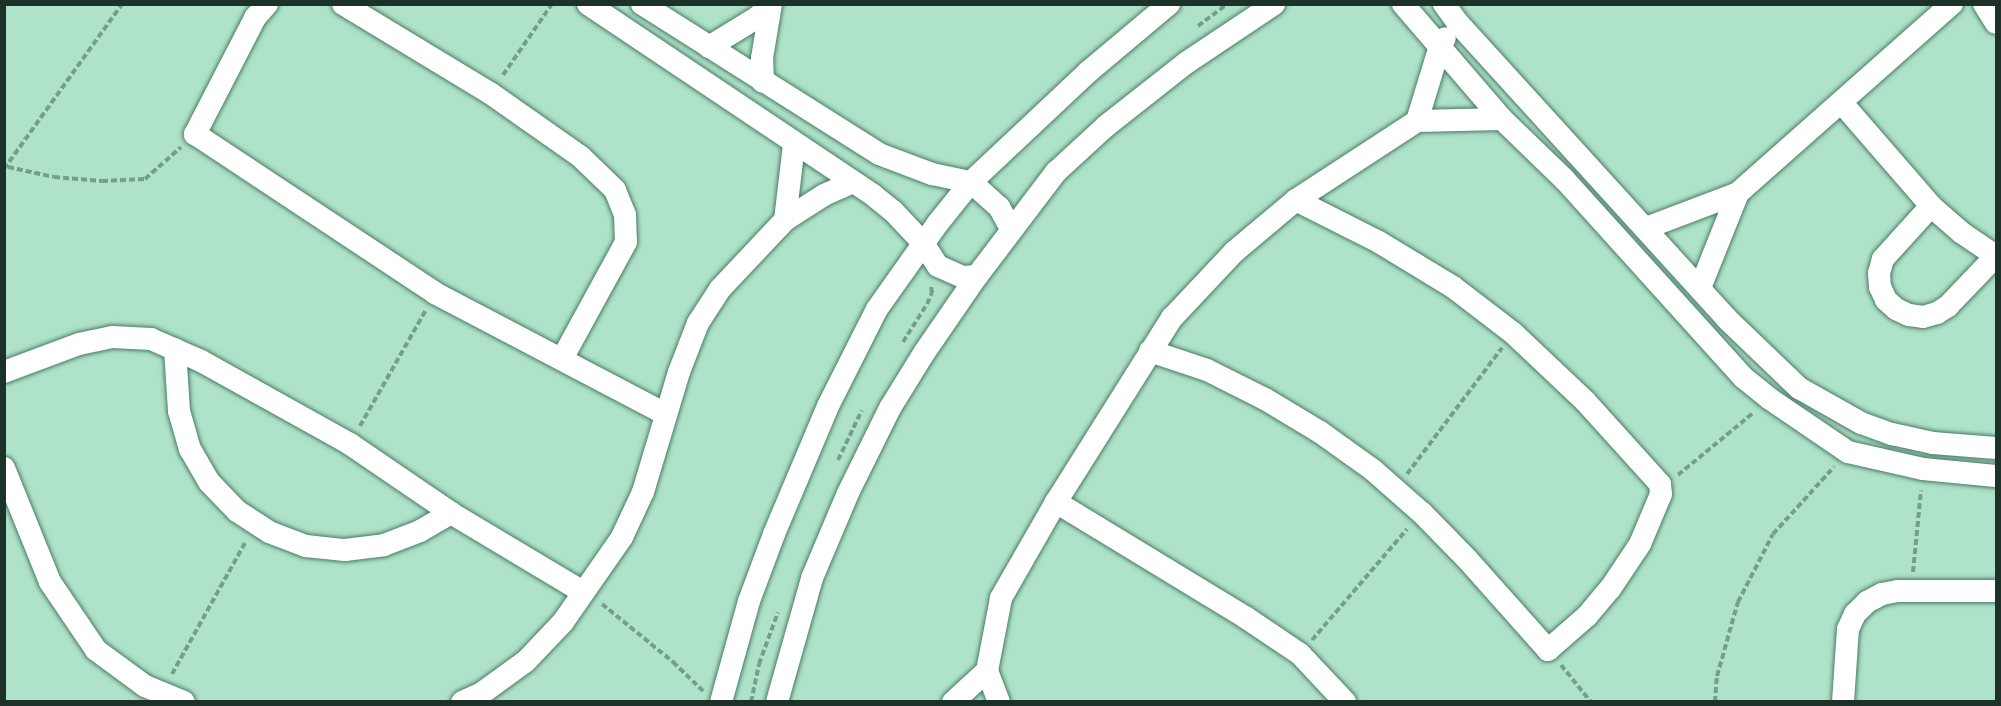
<!DOCTYPE html>
<style>
body{margin:0}
#map{position:relative;width:2001px;height:706px;overflow:hidden;background:#aee3c9;font-family:"Space Grotesk",sans-serif}
div>[style]{position:absolute}
[style*='--x']{left:calc(var(--x)*1px);top:calc(var(--y)*1px);width:calc(var(--w)*1px);rotate:calc(var(--a)*1deg)}
.path>*{height:4px;margin-top:-2px;transform-origin:0;background:repeating-linear-gradient(90deg,#769f8b 0 6px,transparent 0 9px)}
.roads{filter:drop-shadow(0 0 2px #4a7b65) drop-shadow(0 0 2px #4a7b65)}
.minor>*{height:22px;margin:-11px;padding:0 11px;transform-origin:11px;border-radius:11px;background:#fff}
span{translate:-50% -50%;white-space:nowrap;text-align:center;line-height:1.15;-webkit-text-stroke:5px #e3fdef;paint-order:stroke}
.frame{position:absolute;inset:0;border:6px solid #1c3127;pointer-events:none}
</style>
<div id="map">
<div class="path">
<i style="--x:1198;--y:26;--w:36;--a:-37"></i>
<i style="--x:503;--y:75;--w:86;--a:-55.4"></i>
<i style="--x:8;--y:167;--w:47;--a:12.3"></i>
<i style="--x:54;--y:177;--w:48;--a:4.8"></i>
<i style="--x:102;--y:181;--w:43;--a:-2.7"></i>
<i style="--x:145;--y:179;--w:48;--a:-41.6"></i>
<i style="--x:4;--y:169;--w:203;--a:-54.4"></i>
<i style="--x:903;--y:342;--w:45;--a:-57.7"></i>
<i style="--x:927;--y:304;--w:12;--a:-66"></i>
<i style="--x:932;--y:293;--w:7;--a:-98"></i>
<i style="--x:360;--y:426;--w:133;--a:-60.4"></i>
<i style="--x:838;--y:460;--w:55;--a:-64.4"></i>
<i style="--x:1407;--y:474;--w:158;--a:-53"></i>
<i style="--x:1678;--y:475;--w:97;--a:-39.6"></i>
<i style="--x:1913;--y:572;--w:82;--a:-84.4"></i>
<i style="--x:602;--y:604;--w:92;--a:39.2"></i>
<i style="--x:673;--y:662;--w:42;--a:44"></i>
<i style="--x:1312;--y:640;--w:146;--a:-49.4"></i>
<i style="--x:1561;--y:665;--w:48;--a:51"></i>
<i style="--x:172;--y:674;--w:152;--a:-60.9"></i>
<i style="--x:751;--y:702;--w:39;--a:-78"></i>
<i style="--x:759;--y:664;--w:55;--a:-69.9"></i>
<i style="--x:1715;--y:702;--w:26;--a:-86"></i>
<i style="--x:1717;--y:676;--w:77;--a:-74.2"></i>
<i style="--x:1738;--y:602;--w:76;--a:-62.8"></i>
<i style="--x:1773;--y:534;--w:91;--a:-47.7"></i>
</div>
<div class="roads">
<div class="minor">
<i style="--x:267;--y:4;--w:18;--a:131"></i>
<i style="--x:255;--y:18;--w:131;--a:117.3"></i>
<i style="--x:195;--y:134;--w:288;--a:33.5"></i>
<i style="--x:435;--y:293;--w:260;--a:27.7"></i>
<i style="--x:343;--y:4;--w:172;--a:31.2"></i>
<i style="--x:490;--y:93;--w:111;--a:35.1"></i>
<i style="--x:581;--y:157;--w:47;--a:44.1"></i>
<i style="--x:615;--y:190;--w:27;--a:68"></i>
<i style="--x:625;--y:215;--w:27;--a:88"></i>
<i style="--x:626;--y:242;--w:133;--a:118.7"></i>
<i style="--x:588;--y:4;--w:343;--a:33.8"></i>
<i style="--x:873;--y:195;--w:26;--a:39"></i>
<i style="--x:893;--y:211;--w:44;--a:46.8"></i>
<i style="--x:923;--y:243;--w:27;--a:57"></i>
<i style="--x:938;--y:266;--w:27;--a:24"></i>
<i style="--x:963;--y:277;--w:14;--a:-4"></i>
<i style="--x:642;--y:4;--w:280;--a:32.3"></i>
<i style="--x:879;--y:154;--w:57;--a:20.7"></i>
<i style="--x:932;--y:174;--w:40;--a:12"></i>
<i style="--x:971;--y:182;--w:38;--a:42"></i>
<i style="--x:999;--y:207;--w:25;--a:61"></i>
<i style="--x:1403;--y:4;--w:152;--a:49.3"></i>
<i style="--x:1502;--y:119;--w:86;--a:44.1"></i>
<i style="--x:1564;--y:179;--w:268;--a:47.9"></i>
<i style="--x:1744;--y:378;--w:33;--a:39"></i>
<i style="--x:1770;--y:399;--w:94;--a:34.2"></i>
<i style="--x:1848;--y:452;--w:77;--a:12.8"></i>
<i style="--x:1923;--y:469;--w:73;--a:5.5"></i>
<i style="--x:1444;--y:4;--w:22;--a:54"></i>
<i style="--x:1457;--y:22;--w:401;--a:47.7"></i>
<i style="--x:1727;--y:319;--w:100;--a:43.8"></i>
<i style="--x:1799;--y:388;--w:71;--a:29.4"></i>
<i style="--x:1861;--y:423;--w:33;--a:20"></i>
<i style="--x:1892;--y:434;--w:42;--a:12.4"></i>
<i style="--x:1933;--y:443;--w:63;--a:4.5"></i>
<i style="--x:1984;--y:4;--w:22;--a:58"></i>
<i style="--x:709;--y:47;--w:57;--a:-31.5"></i>
<i style="--x:758;--y:17;--w:18;--a:-47"></i>
<i style="--x:763;--y:82;--w:24;--a:-92"></i>
<i style="--x:762;--y:58;--w:55;--a:-80.5"></i>
<i style="--x:1841;--y:102;--w:138;--a:49.1"></i>
<i style="--x:1931;--y:206;--w:41;--a:41.1"></i>
<i style="--x:1962;--y:233;--w:41;--a:34.1"></i>
<i style="--x:1417;--y:121;--w:78;--a:-73"></i>
<i style="--x:1440;--y:46;--w:9;--a:-58"></i>
<i style="--x:1931;--y:206;--w:72;--a:132.2"></i>
<i style="--x:1883;--y:259;--w:15;--a:106"></i>
<i style="--x:1879;--y:273;--w:14;--a:86"></i>
<i style="--x:1880;--y:287;--w:14;--a:65"></i>
<i style="--x:1886;--y:300;--w:13;--a:42"></i>
<i style="--x:1896;--y:309;--w:14;--a:25"></i>
<i style="--x:1909;--y:315;--w:14;--a:8"></i>
<i style="--x:1923;--y:317;--w:15;--a:-16"></i>
<i style="--x:1937;--y:313;--w:13;--a:-32"></i>
<i style="--x:1948;--y:306;--w:69;--a:-46.2"></i>
<i style="--x:785;--y:220;--w:77;--a:-83.2"></i>
<i style="--x:1646;--y:228;--w:98;--a:-20.8"></i>
<i style="--x:1738;--y:193;--w:286;--a:-41.5"></i>
<i style="--x:1700;--y:288;--w:102;--a:-68.2"></i>
<i style="--x:175;--y:349;--w:62;--a:86.3"></i>
<i style="--x:179;--y:411;--w:40;--a:74"></i>
<i style="--x:190;--y:449;--w:39;--a:60"></i>
<i style="--x:210;--y:483;--w:39;--a:46"></i>
<i style="--x:237;--y:511;--w:38;--a:33"></i>
<i style="--x:269;--y:532;--w:40;--a:21"></i>
<i style="--x:306;--y:546;--w:39;--a:6"></i>
<i style="--x:345;--y:550;--w:39;--a:-7"></i>
<i style="--x:384;--y:545;--w:39;--a:-21"></i>
<i style="--x:420;--y:531;--w:36;--a:-30"></i>
<i style="--x:1150;--y:351;--w:60;--a:18.4"></i>
<i style="--x:1207;--y:370;--w:65;--a:26.6"></i>
<i style="--x:1265;--y:399;--w:64;--a:31"></i>
<i style="--x:1320;--y:432;--w:65;--a:35.6"></i>
<i style="--x:1373;--y:470;--w:65;--a:41.3"></i>
<i style="--x:1422;--y:513;--w:64;--a:45.6"></i>
<i style="--x:1467;--y:559;--w:122;--a:48.3"></i>
<i style="--x:1548;--y:650;--w:52;--a:-41.1"></i>
<i style="--x:1587;--y:616;--w:35;--a:-50"></i>
<i style="--x:1610;--y:589;--w:54;--a:-56.3"></i>
<i style="--x:1640;--y:544;--w:54;--a:-67.2"></i>
<i style="--x:1661;--y:494;--w:10;--a:-96"></i>
<i style="--x:1660;--y:484;--w:112;--a:-132.1"></i>
<i style="--x:1585;--y:401;--w:99;--a:-136.6"></i>
<i style="--x:1513;--y:333;--w:76;--a:-142.5"></i>
<i style="--x:1453;--y:287;--w:87;--a:-148.7"></i>
<i style="--x:1379;--y:242;--w:93;--a:-153.2"></i>
<i style="--x:4;--y:372;--w:80;--a:-20.5"></i>
<i style="--x:79;--y:344;--w:34;--a:-12"></i>
<i style="--x:112;--y:337;--w:39;--a:3"></i>
<i style="--x:151;--y:339;--w:55;--a:23.7"></i>
<i style="--x:201;--y:361;--w:171;--a:29.1"></i>
<i style="--x:350;--y:444;--w:122;--a:34.3"></i>
<i style="--x:451;--y:513;--w:154;--a:30.9"></i>
<i style="--x:4;--y:468;--w:123;--a:68"></i>
<i style="--x:50;--y:582;--w:82;--a:55.9"></i>
<i style="--x:96;--y:650;--w:61;--a:36.3"></i>
<i style="--x:145;--y:686;--w:42;--a:22.3"></i>
<i style="--x:1056;--y:502;--w:221;--a:31.3"></i>
<i style="--x:1245;--y:617;--w:66;--a:33.9"></i>
<i style="--x:1300;--y:654;--w:66;--a:46.8"></i>
<i style="--x:462;--y:702;--w:22;--a:-24"></i>
<i style="--x:482;--y:693;--w:54;--a:-36"></i>
<i style="--x:526;--y:661;--w:54;--a:-46.5"></i>
<i style="--x:563;--y:622;--w:103;--a:-55.2"></i>
<i style="--x:622;--y:537;--w:50;--a:-65"></i>
<i style="--x:643;--y:492;--w:125;--a:-73.3"></i>
<i style="--x:679;--y:372;--w:53;--a:-68.8"></i>
<i style="--x:698;--y:323;--w:40;--a:-57.1"></i>
<i style="--x:720;--y:289;--w:95;--a:-46.7"></i>
<i style="--x:785;--y:220;--w:46;--a:-32.7"></i>
<i style="--x:824;--y:195;--w:32;--a:-24"></i>
<i style="--x:721;--y:702;--w:105;--a:-74.5"></i>
<i style="--x:749;--y:601;--w:72;--a:-69.5"></i>
<i style="--x:774;--y:534;--w:141;--a:-67.1"></i>
<i style="--x:829;--y:404;--w:106;--a:-63.2"></i>
<i style="--x:877;--y:309;--w:105;--a:-54.7"></i>
<i style="--x:938;--y:223;--w:53;--a:-51.2"></i>
<i style="--x:971;--y:182;--w:161;--a:-43.2"></i>
<i style="--x:1088;--y:72;--w:106;--a:-40"></i>
<i style="--x:777;--y:702;--w:129;--a:-74.2"></i>
<i style="--x:812;--y:578;--w:92;--a:-67"></i>
<i style="--x:848;--y:493;--w:95;--a:-63.7"></i>
<i style="--x:890;--y:408;--w:65;--a:-58.3"></i>
<i style="--x:924;--y:353;--w:93;--a:-55.5"></i>
<i style="--x:977;--y:276;--w:131;--a:-52.8"></i>
<i style="--x:1056;--y:172;--w:68;--a:-42.6"></i>
<i style="--x:1106;--y:126;--w:102;--a:-38.2"></i>
<i style="--x:1186;--y:63;--w:106;--a:-33.8"></i>
<i style="--x:953;--y:702;--w:46;--a:-42.4"></i>
<i style="--x:999;--y:702;--w:33;--a:-111"></i>
<i style="--x:987;--y:671;--w:74;--a:-79.1"></i>
<i style="--x:1001;--y:598;--w:111;--a:-60.2"></i>
<i style="--x:1056;--y:502;--w:218;--a:-57.8"></i>
<i style="--x:1172;--y:318;--w:91;--a:-46.8"></i>
<i style="--x:1234;--y:252;--w:81;--a:-40"></i>
<i style="--x:1296;--y:200;--w:145;--a:-33.1"></i>
<i style="--x:1417;--y:121;--w:85;--a:-1.3"></i>
<i style="--x:1843;--y:702;--w:73;--a:-86.1"></i>
<i style="--x:1848;--y:629;--w:17;--a:-65"></i>
<i style="--x:1855;--y:614;--w:17;--a:-45"></i>
<i style="--x:1867;--y:602;--w:17;--a:-28"></i>
<i style="--x:1882;--y:594;--w:16;--a:-11"></i>
<i style="--x:1898;--y:591;--w:98;--a:0"></i>
</div>
</div>
<div class="frame"></div>
</div>
